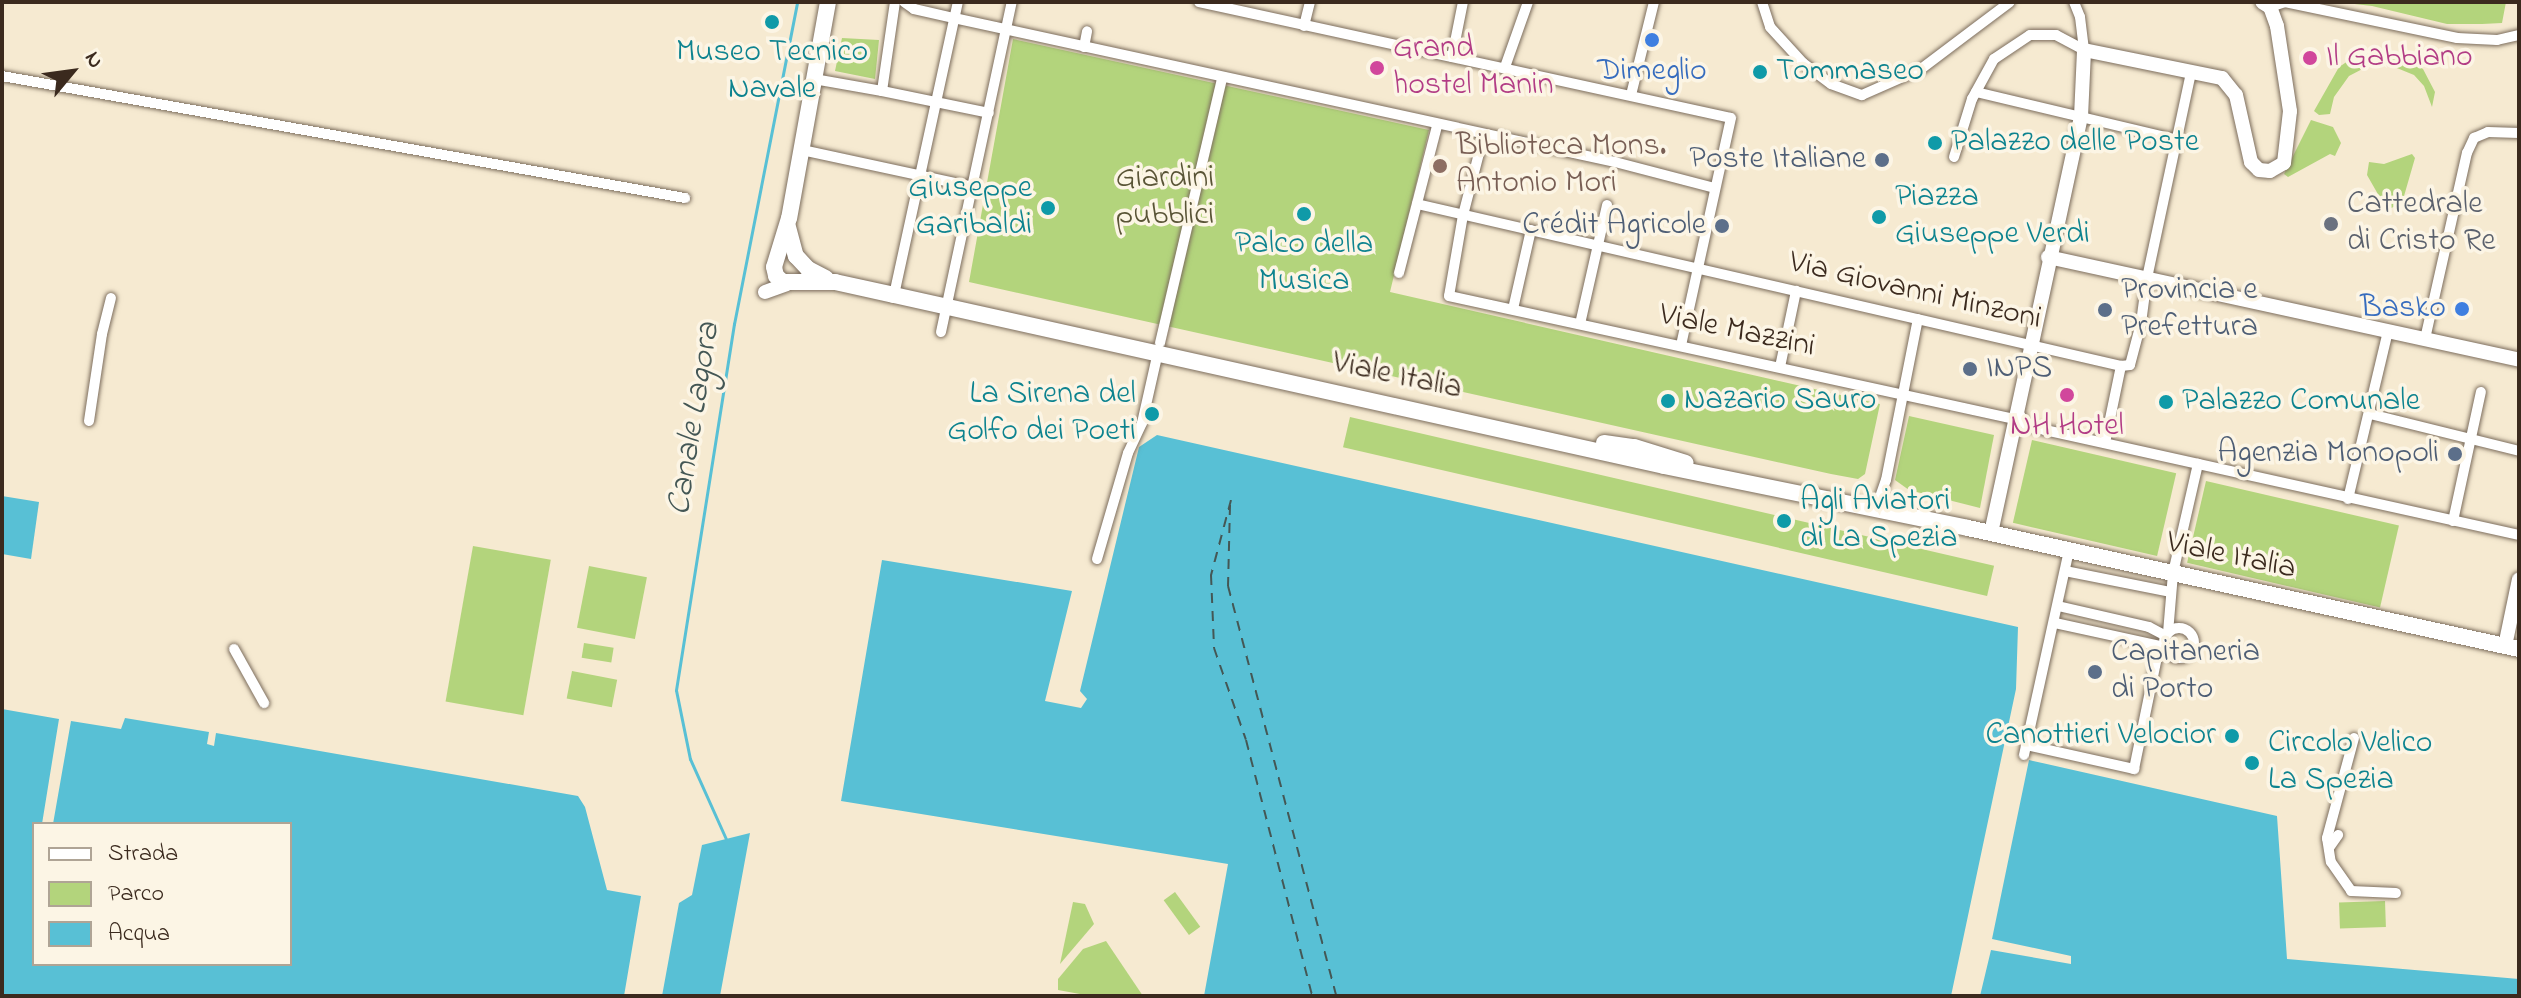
<!DOCTYPE html>
<meta charset="utf-8">
<style>
body{margin:0}
#map{position:relative;width:2521px;height:998px;overflow:hidden;background:#f6ead1;font-family:"Indie Flower",sans-serif}
div>[style]{position:absolute}
[style*='--x']{left:calc(var(--x)*1px);top:calc(var(--y)*1px);width:calc(var(--w)*1px);rotate:calc(var(--a)*1deg)}
.green>*{inset:0;background:#b3d47c;transform-origin:0 0}
.water>*{inset:0;background:#58c0d5}
.stream>*{height:3px;margin:-1.5px;padding:0 1.5px;transform-origin:1.5px;border-radius:1.5px;background:#58c0d5}
.ferry>*{height:2px;margin-top:-1px;transform-origin:0;background:repeating-linear-gradient(90deg,#445755 0 10px,transparent 0 18px)}
.roads{filter:drop-shadow(0 0 2px #7c6d5d) drop-shadow(0 0 2px #7c6d5d)}
.street>*{height:10px;margin:-5px;padding:0 5px;transform-origin:5px;border-radius:5px;background:#fff}
.street>.ring{margin:-5px;padding:0;box-sizing:content-box;background:none;border:10px solid #fff;border-radius:50%}
.secondary>*{height:14px;margin:-7px;padding:0 7px;transform-origin:7px;border-radius:7px;background:#fff}
.primary>*{height:16px;margin:-8px;padding:0 8px;transform-origin:8px;border-radius:8px;background:#fff}
.dots>*{width:22px;height:22px;translate:-50% -50%;box-sizing:border-box;border:4px solid #fcf5e5;border-radius:50%}
span{translate:-50% -50%;white-space:nowrap;text-align:center;line-height:1.15;-webkit-text-stroke:7px #fcf5e5;paint-order:stroke}
.hotel-label{font-size:32px;color:#b23c85}
.left{translate:0 -50%;text-align:left}
.culture-label{font-size:32px;color:#0d838f}
.right{translate:-100% -50%;text-align:right}
.shop-label{font-size:32px;color:#366cbe}
.education-label{font-size:32px;color:#785e54}
.service-label{font-size:32px;color:#4e5e75}
.park-label{font-size:32px;color:#595436}
.worship-label{font-size:32px;color:#5b616d}
.street-label{font-size:32px;color:#3b2a1e}
.water-label{font-size:34px;color:#445755;font-style:italic}
.frame{position:absolute;inset:0;border:4px solid #3b2a1e;pointer-events:none}
.legend{position:absolute;left:32px;top:822px;width:260px;height:144px;box-sizing:border-box;background:#fcf5e5;border:2px solid #afa495;margin:0;padding:10px 14px;list-style:none;font-size:24px;color:#3b2a1e}
.legend li{display:flex;align-items:center;gap:16px;height:40px}
.legend b{width:40px;border:2px solid #afa495}
.north{position:absolute;left:32px;top:32px;width:80px;height:80px;-webkit-text-stroke:6px #fcf5e5;paint-order:stroke;rotate:61deg;font-size:22px;font-weight:700;line-height:32px;text-align:center;color:#3b2a1e}
.north::after{content:'';display:block;margin:auto;width:28px;height:36px;background:#3b2a1e;clip-path:polygon(50% 0,100% 100%,50% 72%,0 100%)}
</style>
<div id="map">
<div class="green">
<i style="clip-path:polygon(2337px 2px,2506px 2px,2502px 23px,2482px 24px,2447px 24px,2372px 6px)"></i>
<i style="clip-path:polygon(842px 38px,879px 40px,875px 79px,835px 71px)"></i>
<i style="clip-path:polygon(1013px 39px,1429px 130px,1390px 292px,1880px 404px,1865px 474px,1858px 479px,1831px 474px,969px 282px)"></i>
<i style="clip-path:polygon(2381px 50px,2399px 54px,2423px 69px,2435px 92px,2432px 107px,2424px 86px,2414px 75px,2387px 64px,2372px 64px,2349px 76px,2334px 97px,2330px 114px,2319px 115px,2314px 111px,2339px 67px,2354px 57px)"></i>
<i style="clip-path:polygon(2311px 120px,2333px 127px,2341px 143px,2335px 156px,2330px 154px,2288px 177px,2284px 174px)"></i>
<i style="clip-path:polygon(2412px 154px,2415px 158px,2402px 203px,2387px 210px,2367px 175px,2369px 162px,2384px 164px)"></i>
<i style="clip-path:polygon(1909px 416px,1994px 435px,1980px 508px,1909px 490px,1895px 480px)"></i>
<i style="left:1350px;top:417px;width:661px;height:31px;rotate:13deg"></i>
<i style="left:2032px;top:440px;width:148px;height:85px;rotate:13deg"></i>
<i style="left:2206px;top:481px;width:198px;height:84px;rotate:13deg"></i>
<i style="left:473px;top:546px;width:79px;height:158px;rotate:10deg"></i>
<i style="left:589px;top:566px;width:59px;height:63px;rotate:11deg"></i>
<i style="left:584px;top:643px;width:30px;height:15px;rotate:9deg"></i>
<i style="left:572px;top:671px;width:46px;height:28px;rotate:11deg"></i>
<i style="left:1175px;top:892px;width:43px;height:14px;rotate:54deg"></i>
<i style="left:2385px;top:901px;width:26px;height:46px;rotate:88deg"></i>
<i style="clip-path:polygon(1073px 902px,1085px 904px,1094px 924px,1060px 964px)"></i>
<i style="clip-path:polygon(1106px 941px,1143px 996px,1091px 996px,1058px 990px,1058px 979px,1083px 949px)"></i>
</div>
<div class="water">
<i style="clip-path:polygon(1157px 435px,2018px 627px,2016px 689px,1951px 996px,1204px 996px,1228px 864px,841px 801px,882px 560px,1072px 591px,1045px 701px,1081px 708px,1087px 699px,1080px 691px,1139px 447px)"></i>
<i style="clip-path:polygon(2px 496px,39px 502px,31px 559px,2px 554px)"></i>
<i style="clip-path:polygon(2px 709px,59px 719px,42px 824px,34px 824px,34px 964px,290px 964px,290px 824px,53px 824px,71px 721px,121px 729px,125px 718px,209px 732px,207px 744px,214px 746px,216px 733px,578px 796px,585px 807px,607px 890px,641px 896px,624px 996px,2px 996px)"></i>
<i style="clip-path:polygon(2029px 760px,2277px 816px,2287px 959px,2519px 979px,2519px 996px,1980px 996px,1991px 950px,2071px 964px,2071px 956px,1992px 939px)"></i>
<i style="clip-path:polygon(750px 833px,720px 996px,662px 996px,679px 903px,692px 895px,702px 845px)"></i>
</div>
<div class="stream">
<i style="--x:726;--y:839;--w:88;--a:-114.2"></i>
<i style="--x:690;--y:759;--w:70;--a:-101.5"></i>
<i style="--x:676;--y:690;--w:371;--a:-81"></i>
<i style="--x:734;--y:324;--w:328;--a:-78.9"></i>
</div>
<div class="ferry">
<i style="--x:1231;--y:500;--w:78;--a:104.9"></i>
<i style="--x:1211;--y:575;--w:73;--a:87.6"></i>
<i style="--x:1214;--y:648;--w:97;--a:70.8"></i>
<i style="--x:1246;--y:740;--w:264;--a:75.5"></i>
<i style="--x:1230;--y:505;--w:81;--a:91.4"></i>
<i style="--x:1228;--y:586;--w:424;--a:75.2"></i>
</div>
<div class="roads">
<div class="street">
<i style="--x:904;--y:2;--w:12;--a:35"></i>
<i style="--x:914;--y:9;--w:41;--a:12.7"></i>
<i style="--x:954;--y:18;--w:677;--a:12.29"></i>
<i style="--x:1615;--y:162;--w:103;--a:14.6"></i>
<i style="--x:1199;--y:2;--w:544;--a:12.3"></i>
<i style="--x:1731;--y:118;--w:233;--a:102.4"></i>
<i style="--x:1762;--y:2;--w:26;--a:72"></i>
<i style="--x:1770;--y:27;--w:49;--a:47.5"></i>
<i style="--x:1803;--y:63;--w:35;--a:37"></i>
<i style="--x:1831;--y:84;--w:33;--a:20"></i>
<i style="--x:1862;--y:95;--w:64;--a:-23.8"></i>
<i style="--x:1921;--y:69;--w:111;--a:-37"></i>
<i style="--x:2074;--y:2;--w:16;--a:68"></i>
<i style="--x:2080;--y:17;--w:33;--a:83"></i>
<i style="--x:2270;--y:7;--w:16;--a:-18"></i>
<i style="--x:2285;--y:2;--w:176;--a:11.8"></i>
<i style="--x:2457;--y:38;--w:40;--a:2.9"></i>
<i style="--x:2497;--y:40;--w:23;--a:-13"></i>
<i style="--x:1304;--y:26;--w:25;--a:-76"></i>
<i style="--x:1084;--y:47;--w:16;--a:-79"></i>
<i style="--x:1452;--y:57;--w:56;--a:-78.7"></i>
<i style="--x:1505;--y:67;--w:69;--a:-70.5"></i>
<i style="--x:2;--y:76;--w:694;--a:10.13"></i>
<i style="--x:814;--y:79;--w:69;--a:10"></i>
<i style="--x:882;--y:91;--w:90;--a:-81.7"></i>
<i style="--x:882;--y:91;--w:109;--a:11.6"></i>
<i style="--x:1976;--y:92;--w:207;--a:13.4"></i>
<i style="--x:1631;--y:95;--w:96;--a:-76.1"></i>
<i style="--x:1484;--y:134;--w:84;--a:104.5"></i>
<i style="--x:1463;--y:215;--w:82;--a:99.8"></i>
<i style="--x:1449;--y:296;--w:578;--a:12.28"></i>
<i style="--x:802;--y:150;--w:175;--a:12.2"></i>
<i style="--x:1954;--y:157;--w:61;--a:-72.8"></i>
<i style="--x:1972;--y:99;--w:46;--a:-61.2"></i>
<i style="--x:1994;--y:59;--w:43;--a:-33.7"></i>
<i style="--x:2030;--y:35;--w:26;--a:0"></i>
<i style="--x:2056;--y:35;--w:32;--a:28"></i>
<i style="--x:1417;--y:204;--w:722;--a:12.96"></i>
<i style="--x:1399;--y:273;--w:152;--a:-75.5"></i>
<i style="--x:894;--y:295;--w:300;--a:-77.7"></i>
<i style="--x:1513;--y:309;--w:81;--a:-77.2"></i>
<i style="--x:1580;--y:324;--w:122;--a:-77.2"></i>
<i style="--x:941;--y:332;--w:338;--a:-77.9"></i>
<i style="--x:2425;--y:339;--w:191;--a:-77.3"></i>
<i style="--x:2467;--y:153;--w:17;--a:-65"></i>
<i style="--x:2474;--y:138;--w:15;--a:-23"></i>
<i style="--x:2488;--y:132;--w:31;--a:2"></i>
<i style="--x:1160;--y:343;--w:272;--a:-76.8"></i>
<i style="--x:1780;--y:367;--w:78;--a:-78.1"></i>
<i style="--x:2017;--y:410;--w:17;--a:59"></i>
<i style="--x:2026;--y:425;--w:20;--a:15"></i>
<i style="--x:2045;--y:430;--w:485;--a:12.5"></i>
<i style="--x:2370;--y:414;--w:154;--a:13.9"></i>
<i style="--x:89;--y:421;--w:88;--a:-81.5"></i>
<i style="--x:102;--y:334;--w:37;--a:-76"></i>
<i style="--x:2105;--y:443;--w:79;--a:-78.3"></i>
<i style="--x:2121;--y:366;--w:9;--a:-6"></i>
<i style="--x:2130;--y:365;--w:43;--a:-75.3"></i>
<i style="--x:2141;--y:323;--w:45;--a:-82.4"></i>
<i style="--x:2147;--y:278;--w:211;--a:-77.9"></i>
<i style="--x:2348;--y:499;--w:173;--a:-76.6"></i>
<i style="--x:1864;--y:504;--w:16;--a:-15"></i>
<i style="--x:1879;--y:500;--w:21;--a:-71"></i>
<i style="--x:1886;--y:480;--w:164;--a:-78.8"></i>
<i style="--x:2453;--y:521;--w:132;--a:-77.8"></i>
<i style="--x:1097;--y:559;--w:110;--a:-73.7"></i>
<i style="--x:1128;--y:453;--w:33;--a:-65"></i>
<i style="--x:1142;--y:423;--w:73;--a:-77.3"></i>
<i style="--x:2065;--y:571;--w:107;--a:11.3"></i>
<i style="--x:2058;--y:606;--w:93;--a:13"></i>
<i style="--x:2149;--y:627;--w:19;--a:28"></i>
<i style="--x:2055;--y:623;--w:113;--a:12.3"></i>
<i class="ring" style="left:2164px;top:628px;width:20px;height:20px"></i>
<i style="--x:2168;--y:633;--w:60;--a:-85.2"></i>
<i style="--x:2173;--y:573;--w:112;--a:-77.1"></i>
<i style="--x:234;--y:649;--w:62;--a:60.9"></i>
<i style="--x:2354;--y:738;--w:104;--a:105.1"></i>
<i style="--x:2327;--y:838;--w:24;--a:81"></i>
<i style="--x:2331;--y:862;--w:35;--a:55"></i>
<i style="--x:2351;--y:891;--w:45;--a:2.5"></i>
<i style="--x:2026;--y:745;--w:111;--a:12.5"></i>
<i style="--x:2134;--y:769;--w:125;--a:-78.4"></i>
<i style="--x:2024;--y:755;--w:210;--a:-77.6"></i>
<i style="--x:2329;--y:848;--w:16;--a:-55"></i>
</div>
<div class="secondary">
<i style="--x:2048;--y:257;--w:482;--a:12.3"></i>
<i style="--x:765;--y:292;--w:23;--a:-20"></i>
<i style="--x:1991;--y:533;--w:426;--a:-77.8"></i>
<i style="--x:2081;--y:117;--w:67;--a:-87.4"></i>
<i style="--x:2084;--y:50;--w:141;--a:11.5"></i>
<i style="--x:2222;--y:78;--w:22;--a:51"></i>
<i style="--x:2236;--y:95;--w:69;--a:77.4"></i>
<i style="--x:2251;--y:162;--w:11;--a:45"></i>
<i style="--x:2259;--y:170;--w:11;--a:5"></i>
<i style="--x:2270;--y:171;--w:16;--a:-30"></i>
<i style="--x:2284;--y:163;--w:52;--a:-83.4"></i>
<i style="--x:2290;--y:111;--w:86;--a:-98.7"></i>
<i style="--x:2277;--y:26;--w:20;--a:-110"></i>
<i style="--x:2270;--y:7;--w:9;--a:-148"></i>
<i style="--x:2505;--y:646;--w:68;--a:-78.2"></i>
</div>
<div class="primary">
<i style="--x:828;--y:2;--w:219;--a:100.2"></i>
<i style="--x:789;--y:218;--w:51;--a:107"></i>
<i style="--x:774;--y:267;--w:9;--a:77"></i>
<i style="--x:776;--y:276;--w:9;--a:41"></i>
<i style="--x:783;--y:282;--w:52;--a:0"></i>
<i style="--x:835;--y:282;--w:60;--a:12.4"></i>
<i style="--x:894;--y:295;--w:789;--a:12.52"></i>
<i style="--x:1664;--y:466;--w:310;--a:11.5"></i>
<i style="--x:1968;--y:528;--w:564;--a:12.39"></i>
<i style="--x:788;--y:227;--w:30;--a:75"></i>
<i style="--x:796;--y:256;--w:18;--a:47"></i>
<i style="--x:808;--y:269;--w:20;--a:27"></i>
<i style="--x:1604;--y:443;--w:30;--a:8"></i>
<i style="--x:1634;--y:447;--w:54;--a:17.1"></i>
</div>
</div>
<div class="dots">
<i style="left:772px;top:22px;background:#0f9aa8"></i>
<i style="left:1652px;top:40px;background:#3f7fe0"></i>
<i style="left:2310px;top:58px;background:#d1479c"></i>
<i style="left:1377px;top:68px;background:#d1479c"></i>
<i style="left:1760px;top:72px;background:#0f9aa8"></i>
<i style="left:1935px;top:143px;background:#0f9aa8"></i>
<i style="left:1882px;top:160px;background:#5c6f8a"></i>
<i style="left:1440px;top:166px;background:#8d6e63"></i>
<i style="left:1048px;top:208px;background:#0f9aa8"></i>
<i style="left:1304px;top:214px;background:#0f9aa8"></i>
<i style="left:1879px;top:217px;background:#0f9aa8"></i>
<i style="left:2331px;top:224px;background:#6b7280"></i>
<i style="left:1722px;top:226px;background:#5c6f8a"></i>
<i style="left:2462px;top:309px;background:#3f7fe0"></i>
<i style="left:2105px;top:310px;background:#5c6f8a"></i>
<i style="left:1970px;top:369px;background:#5c6f8a"></i>
<i style="left:2067px;top:395px;background:#d1479c"></i>
<i style="left:1668px;top:401px;background:#0f9aa8"></i>
<i style="left:2166px;top:402px;background:#0f9aa8"></i>
<i style="left:1152px;top:414px;background:#0f9aa8"></i>
<i style="left:2455px;top:454px;background:#5c6f8a"></i>
<i style="left:1784px;top:521px;background:#0f9aa8"></i>
<i style="left:2095px;top:672px;background:#5c6f8a"></i>
<i style="left:2232px;top:736px;background:#0f9aa8"></i>
<i style="left:2252px;top:763px;background:#0f9aa8"></i>
</div>
<div class="hotel-label">
<span class="left" style="left:1393px;top:68px">Grand<br>hostel Manin</span>
<span class="left" style="left:2326px;top:58px">Il Gabbiano</span>
<span style="left:2067px;top:427px">NH Hotel</span>
</div>
<div class="culture-label">
<span style="left:772px;top:72px">Museo Tecnico<br>Navale</span>
<span class="left" style="left:1776px;top:72px">Tommaseo</span>
<span class="left" style="left:1951px;top:143px">Palazzo delle Poste</span>
<span class="right" style="left:1032px;top:208px">Giuseppe<br>Garibaldi</span>
<span class="left" style="left:1895px;top:217px">Piazza<br>Giuseppe Verdi</span>
<span style="left:1304px;top:264px">Palco della<br>Musica</span>
<span class="right" style="left:1136px;top:414px">La Sirena del<br>Golfo dei Poeti</span>
<span class="left" style="left:1684px;top:401px">Nazario Sauro</span>
<span class="left" style="left:2182px;top:402px">Palazzo Comunale</span>
<span class="left" style="left:1800px;top:521px">Agli Aviatori<br>di La Spezia</span>
<span class="right" style="left:2216px;top:736px">Canottieri Velocior</span>
<span class="left" style="left:2268px;top:763px">Circolo Velico<br>La Spezia</span>
</div>
<div class="shop-label">
<span style="left:1652px;top:72px">Dimeglio</span>
<span class="right" style="left:2446px;top:309px">Basko</span>
</div>
<div class="education-label">
<span class="left" style="left:1456px;top:166px">Biblioteca Mons.<br>Antonio Mori</span>
</div>
<div class="service-label">
<span class="right" style="left:1866px;top:160px">Poste Italiane</span>
<span class="right" style="left:1706px;top:226px">Crédit Agricole</span>
<span class="left" style="left:2121px;top:310px">Provincia e<br>Prefettura</span>
<span class="left" style="left:1986px;top:369px">INPS</span>
<span class="right" style="left:2439px;top:454px">Agenzia Monopoli</span>
<span class="left" style="left:2111px;top:672px">Capitaneria<br>di Porto</span>
</div>
<div class="park-label">
<span style="left:1165px;top:198px">Giardini<br>pubblici</span>
</div>
<div class="worship-label">
<span class="left" style="left:2347px;top:224px">Cattedrale<br>di Cristo Re</span>
</div>
<div class="street-label">
<span style="left:1915px;top:292px;rotate:13deg">Via Giovanni Minzoni</span>
<span style="left:1737px;top:332px;rotate:12deg">Viale Mazzini</span>
<span style="left:1397px;top:377px;rotate:12deg">Viale Italia</span>
<span style="left:2231px;top:557px;rotate:12deg">Viale Italia</span>
</div>
<div class="water-label">
<span style="left:695px;top:419px;rotate:-81deg">Canale Lagora</span>
</div>
<div class="frame"></div>
<ul class="legend">
<li><b style="height:10px;background:#fff"></b>Strada</li>
<li><b style="height:22px;background:#b3d47c"></b>Parco</li>
<li><b style="height:22px;background:#58c0d5"></b>Acqua</li>
</ul>
<div class="north">N</div>
</div>
